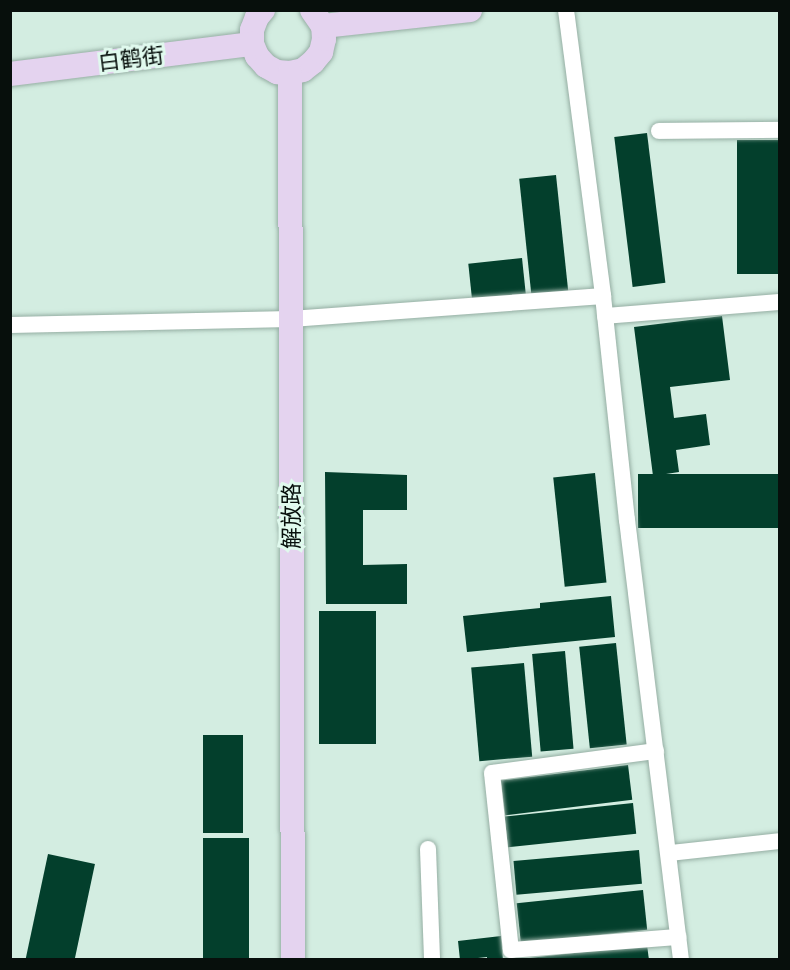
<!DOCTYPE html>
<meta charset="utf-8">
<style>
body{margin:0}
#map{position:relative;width:790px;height:970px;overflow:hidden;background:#d3ede1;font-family:"PT Sans Narrow","Noto Sans SC",sans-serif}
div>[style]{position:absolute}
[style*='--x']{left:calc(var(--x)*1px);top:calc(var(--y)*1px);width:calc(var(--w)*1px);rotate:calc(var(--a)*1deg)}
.building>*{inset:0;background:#033f2c;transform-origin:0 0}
.roads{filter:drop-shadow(0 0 2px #95aea3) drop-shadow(0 0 2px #95aea3)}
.street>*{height:16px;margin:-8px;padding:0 8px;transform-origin:8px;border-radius:8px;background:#fff}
.secondary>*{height:24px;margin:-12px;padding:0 12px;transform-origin:12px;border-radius:12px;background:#e4d3ef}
span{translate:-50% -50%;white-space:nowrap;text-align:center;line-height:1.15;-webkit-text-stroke:6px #e0faee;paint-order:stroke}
.street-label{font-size:22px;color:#070f0c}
.frame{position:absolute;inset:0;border:12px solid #070f0c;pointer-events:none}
</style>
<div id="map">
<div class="building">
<i style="left:647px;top:133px;width:151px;height:33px;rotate:83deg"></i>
<i style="left:737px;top:140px;width:43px;height:134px"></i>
<i style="left:556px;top:175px;width:119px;height:37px;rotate:84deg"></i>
<i style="left:522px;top:258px;width:39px;height:54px;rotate:84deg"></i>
<i style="clip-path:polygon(722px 316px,730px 380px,670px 387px,674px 418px,706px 414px,710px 445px,676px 450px,679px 472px,653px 476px,634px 327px)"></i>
<i style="clip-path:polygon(325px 472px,407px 475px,407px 510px,363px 510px,363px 565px,407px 564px,407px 604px,326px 604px)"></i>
<i style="left:595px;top:473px;width:110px;height:42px;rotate:84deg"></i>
<i style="left:780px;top:474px;width:54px;height:142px;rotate:90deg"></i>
<i style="clip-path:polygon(611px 596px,615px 637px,467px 652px,463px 616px,540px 608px,540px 603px)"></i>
<i style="left:376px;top:611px;width:133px;height:57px;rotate:90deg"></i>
<i style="left:616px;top:643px;width:102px;height:37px;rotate:84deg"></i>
<i style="left:565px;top:651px;width:98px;height:33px;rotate:85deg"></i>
<i style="left:524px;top:663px;width:94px;height:53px;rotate:85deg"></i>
<i style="left:203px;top:735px;width:40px;height:98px"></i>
<i style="left:628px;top:765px;width:35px;height:128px;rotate:83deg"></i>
<i style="left:633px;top:803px;width:31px;height:129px;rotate:84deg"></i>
<i style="left:249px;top:838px;width:122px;height:46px;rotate:90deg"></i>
<i style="left:639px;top:850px;width:34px;height:126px;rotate:85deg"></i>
<i style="left:48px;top:854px;width:48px;height:109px;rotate:12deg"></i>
<i style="left:643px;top:890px;width:40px;height:127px;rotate:84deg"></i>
<i style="clip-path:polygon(501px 936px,503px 960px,487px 960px,487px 957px,460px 960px,458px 941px)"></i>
<i style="clip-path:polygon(647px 945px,649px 960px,529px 960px,529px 958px)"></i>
</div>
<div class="roads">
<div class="street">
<i style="--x:566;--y:10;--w:288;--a:82.6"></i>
<i style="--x:603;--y:296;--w:225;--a:83.9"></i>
<i style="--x:627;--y:520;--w:443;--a:83"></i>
<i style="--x:659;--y:131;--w:121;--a:-0.5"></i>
<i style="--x:605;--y:316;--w:176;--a:-4.6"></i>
<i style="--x:10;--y:325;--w:281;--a:-1.2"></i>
<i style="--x:291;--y:319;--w:313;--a:-4.2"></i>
<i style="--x:656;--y:751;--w:165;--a:172.4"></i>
<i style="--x:492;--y:773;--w:178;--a:83.9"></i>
<i style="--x:511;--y:950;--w:168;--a:-4.5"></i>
<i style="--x:428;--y:849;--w:111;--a:87.9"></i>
<i style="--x:670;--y:853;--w:111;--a:-6.2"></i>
</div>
<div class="secondary">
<i style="--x:263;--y:10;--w:9;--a:131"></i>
<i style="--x:257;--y:17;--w:14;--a:111"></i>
<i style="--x:252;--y:30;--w:14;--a:90"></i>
<i style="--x:252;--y:44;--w:13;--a:67"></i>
<i style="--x:257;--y:56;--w:13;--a:48"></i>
<i style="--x:266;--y:66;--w:13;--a:29"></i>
<i style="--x:277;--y:72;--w:13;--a:4"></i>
<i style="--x:290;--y:73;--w:13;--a:-13"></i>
<i style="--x:303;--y:70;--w:13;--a:-39"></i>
<i style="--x:313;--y:62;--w:13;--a:-51"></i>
<i style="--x:321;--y:52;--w:13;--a:-77"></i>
<i style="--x:324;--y:39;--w:13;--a:-94"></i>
<i style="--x:323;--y:26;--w:19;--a:-125"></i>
<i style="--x:323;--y:26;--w:148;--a:-6.2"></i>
<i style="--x:290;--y:73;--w:887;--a:89.81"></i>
<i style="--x:10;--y:74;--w:244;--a:-7.1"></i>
</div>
</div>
<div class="street-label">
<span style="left:131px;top:59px;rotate:-7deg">白鹤街</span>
<span style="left:292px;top:516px;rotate:-90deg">解放路</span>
</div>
<div class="frame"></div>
</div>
